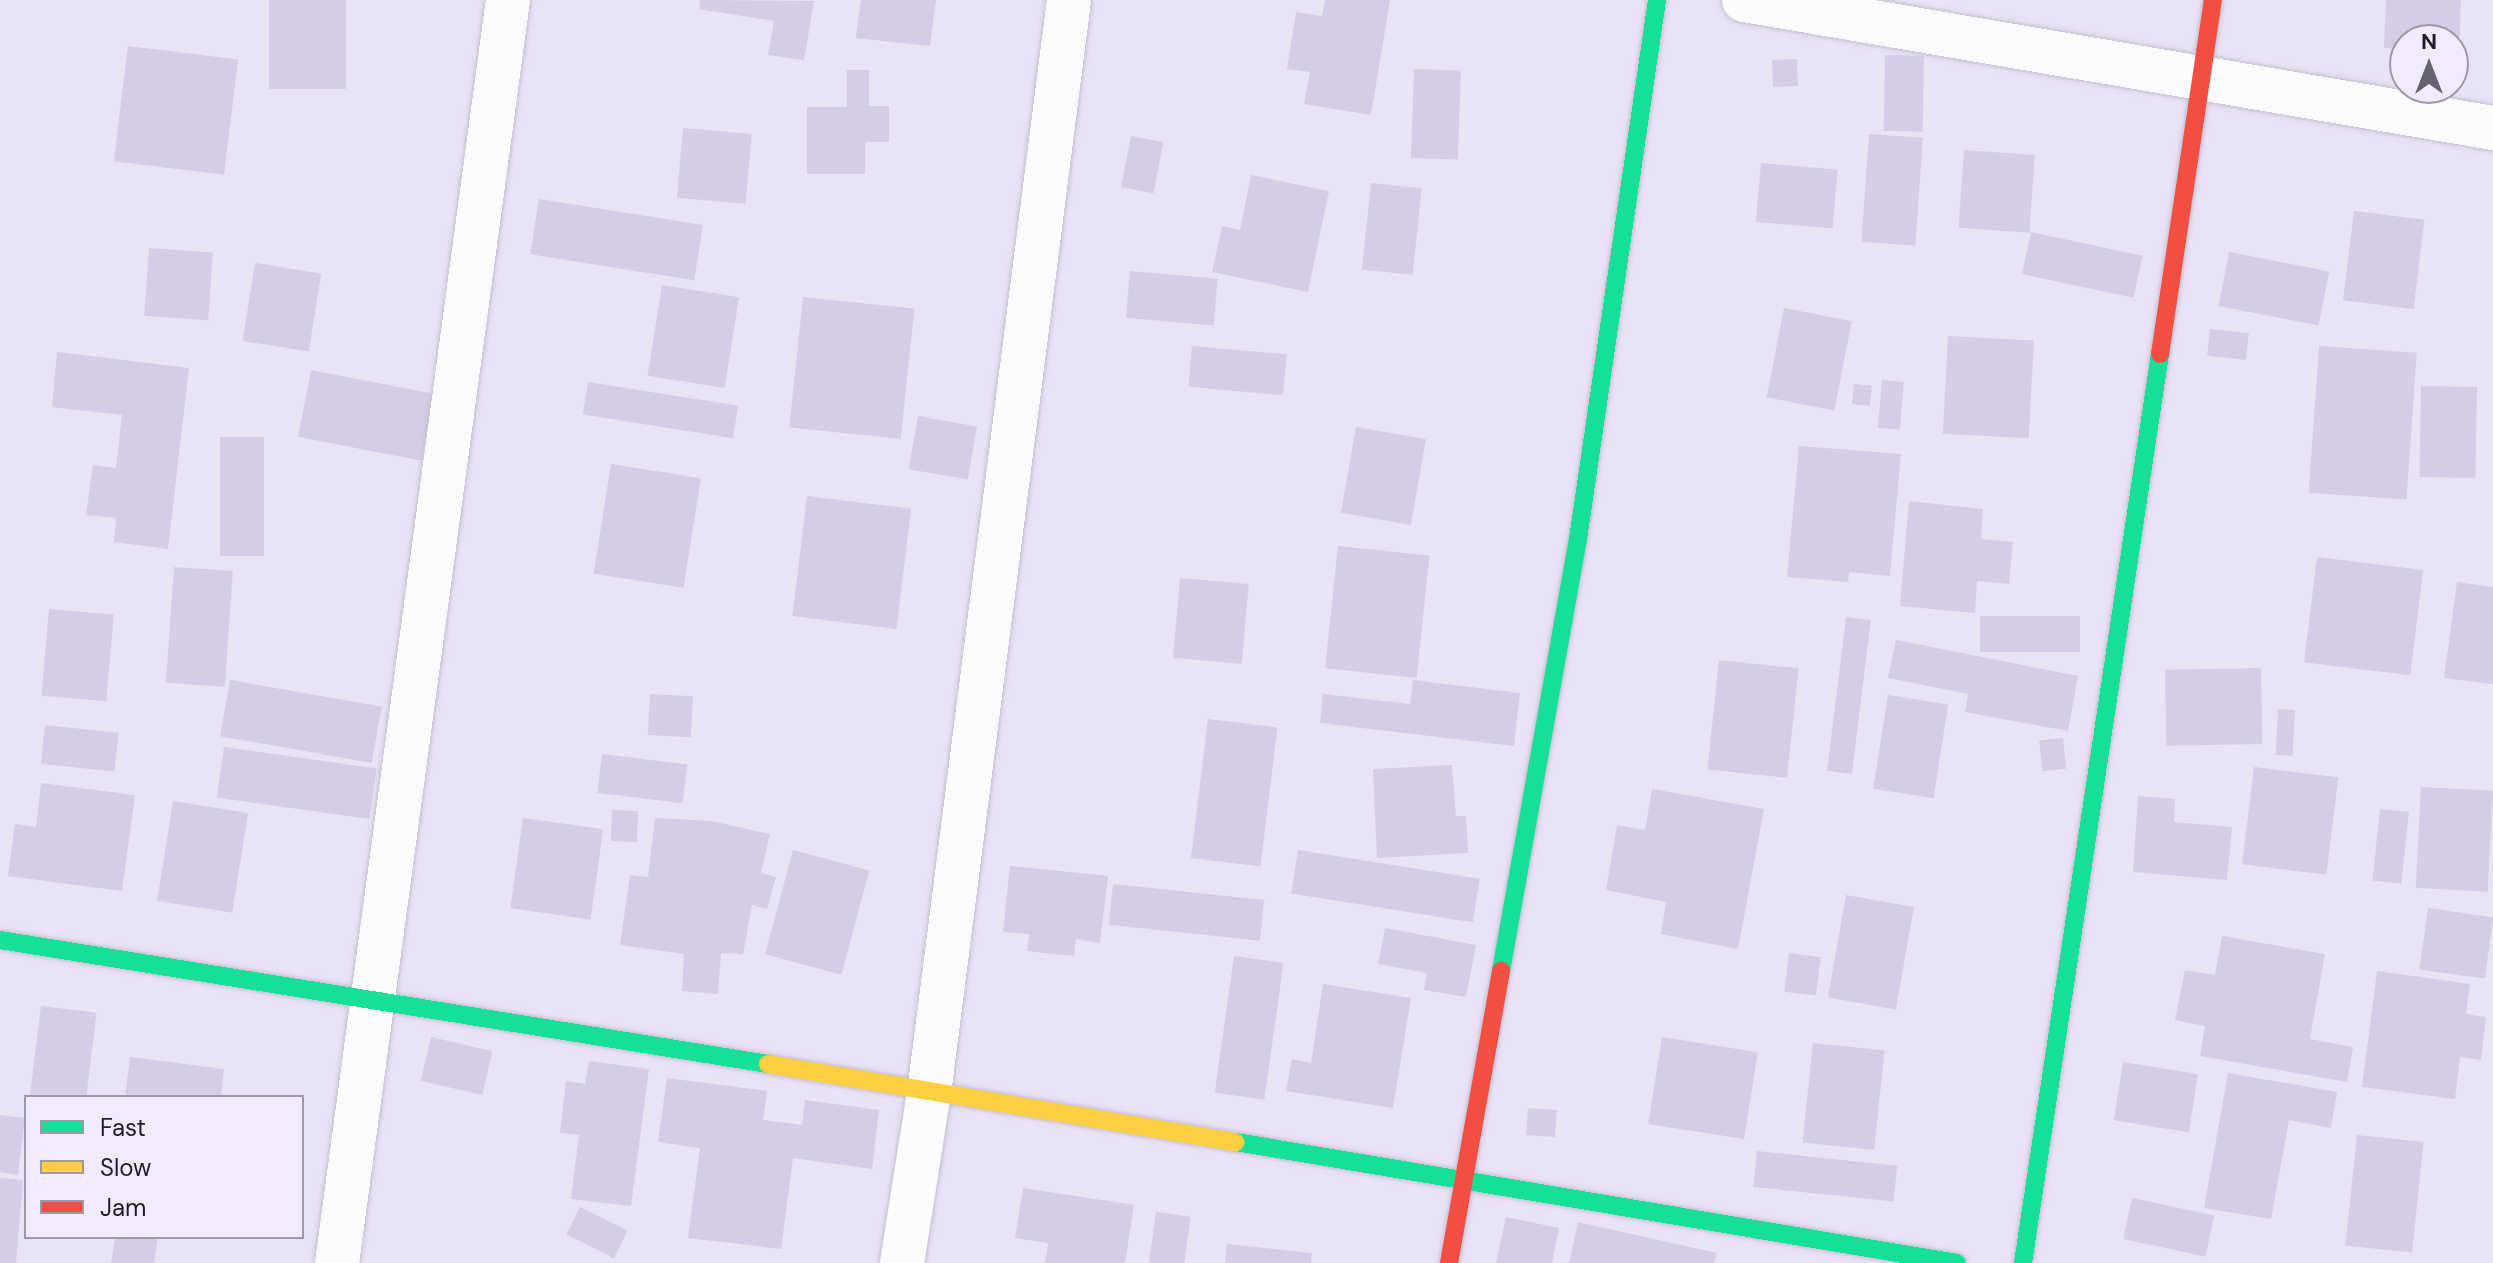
<!DOCTYPE html>
<style>
body{margin:0}
#map{position:relative;width:2493px;height:1263px;overflow:hidden;background:#e9e3f6;font-family:"DM Sans",sans-serif}
div>[style]{position:absolute}
[style*='--x']{left:calc(var(--x)*1px);top:calc(var(--y)*1px);width:calc(var(--w)*1px);rotate:calc(var(--a)*1deg)}
.building>*{inset:0;background:#d5cde5;transform-origin:0 0}
.roads{filter:drop-shadow(0 0 2px #c4bfd0) drop-shadow(0 0 2px #c4bfd0)}
.street>*{height:44px;margin:-22px;padding:0 22px;transform-origin:22px;border-radius:22px;background:#fcfbfe}
.fast>*{height:18px;margin:-9px;padding:0 9px;transform-origin:9px;border-radius:9px;background:#16e098}
.slow>*{height:18px;margin:-9px;padding:0 9px;transform-origin:9px;border-radius:9px;background:#ffcf43}
.jam>*{height:18px;margin:-9px;padding:0 9px;transform-origin:9px;border-radius:9px;background:#f24e42}
span{translate:-50% -50%;white-space:nowrap;text-align:center;line-height:1.15;-webkit-text-stroke:8px #f1ebfd;paint-order:stroke}
.legend{position:absolute;left:24px;top:1095px;width:280px;height:144px;box-sizing:border-box;background:#f1ebfd;border:2px solid #9e98a9;margin:0;padding:10px 14px;list-style:none;font-size:24px;color:#211c2b}
.legend li{display:flex;align-items:center;gap:16px;height:40px}
.legend b{width:40px;border:2px solid #9e98a9}
.north{position:absolute;left:2389px;top:24px;width:80px;height:80px;box-sizing:border-box;background:#f1ebfd;border:2px solid #9e98a9;border-radius:50%;rotate:0deg;font-size:22px;font-weight:700;line-height:32px;text-align:center;color:#211c2b}
.north::after{content:'';display:block;margin:auto;width:28px;height:36px;background:#676272;clip-path:polygon(50% 0,100% 100%,50% 72%,0 100%)}
</style>
<div id="map">
<div class="building">
<i style="left:269px;top:0;width:77px;height:89px"></i>
<i style="clip-path:polygon(700px 0,814px 1px,804px 60px,768px 55px,774px 21px,699px 9px)"></i>
<i style="clip-path:polygon(861px 0,936px 0,930px 46px,856px 38px)"></i>
<i style="clip-path:polygon(1325px 0,1390px 0,1371px 115px,1304px 104px,1310px 72px,1287px 69px,1296px 12px,1322px 16px)"></i>
<i style="clip-path:polygon(2386px 0,2461px 0,2459px 52px,2453px 51px,2453px 40px,2405px 40px,2405px 49px,2384px 48px)"></i>
<i style="left:128px;top:46px;width:111px;height:116px;rotate:7deg"></i>
<i style="left:1885px;top:55px;width:39px;height:76px;rotate:1deg"></i>
<i style="left:1797px;top:59px;width:27px;height:25px;rotate:88deg"></i>
<i style="left:1414px;top:69px;width:47px;height:89px;rotate:2deg"></i>
<i style="clip-path:polygon(847px 70px,869px 70px,869px 106px,889px 106px,889px 142px,865px 142px,865px 174px,807px 174px,807px 107px,847px 107px)"></i>
<i style="left:683px;top:128px;width:69px;height:70px;rotate:5deg"></i>
<i style="left:1869px;top:134px;width:54px;height:108px;rotate:4deg"></i>
<i style="left:1131px;top:136px;width:33px;height:52px;rotate:11deg"></i>
<i style="left:1964px;top:150px;width:71px;height:78px;rotate:4deg"></i>
<i style="left:1761px;top:163px;width:77px;height:59px;rotate:5deg"></i>
<i style="clip-path:polygon(1251px 175px,1329px 191px,1308px 292px,1212px 272px,1222px 226px,1240px 230px)"></i>
<i style="left:1371px;top:183px;width:51px;height:87px;rotate:6deg"></i>
<i style="left:539px;top:199px;width:166px;height:56px;rotate:9deg"></i>
<i style="left:2354px;top:211px;width:71px;height:90px;rotate:7deg"></i>
<i style="left:2031px;top:232px;width:114px;height:43px;rotate:12deg"></i>
<i style="left:149px;top:248px;width:64px;height:68px;rotate:4deg"></i>
<i style="left:2229px;top:252px;width:102px;height:55px;rotate:11deg"></i>
<i style="left:255px;top:263px;width:67px;height:79px;rotate:9deg"></i>
<i style="left:1130px;top:271px;width:88px;height:47px;rotate:5deg"></i>
<i style="left:662px;top:285px;width:78px;height:92px;rotate:9deg"></i>
<i style="left:803px;top:297px;width:112px;height:131px;rotate:6deg"></i>
<i style="left:1784px;top:308px;width:69px;height:91px;rotate:11deg"></i>
<i style="left:2210px;top:329px;width:39px;height:27px;rotate:6deg"></i>
<i style="left:1948px;top:336px;width:86px;height:98px;rotate:3deg"></i>
<i style="left:1192px;top:346px;width:95px;height:41px;rotate:5deg"></i>
<i style="left:2319px;top:346px;width:98px;height:147px;rotate:4deg"></i>
<i style="clip-path:polygon(57px 352px,189px 368px,168px 549px,114px 542px,116px 518px,86px 515px,93px 465px,116px 468px,122px 415px,52px 407px)"></i>
<i style="left:311px;top:370px;width:126px;height:68px;rotate:11deg"></i>
<i style="left:1882px;top:380px;width:22px;height:48px;rotate:5deg"></i>
<i style="left:588px;top:382px;width:152px;height:33px;rotate:9deg"></i>
<i style="left:1854px;top:384px;width:18px;height:20px;rotate:6deg"></i>
<i style="left:2421px;top:386px;width:56px;height:91px;rotate:1deg"></i>
<i style="left:918px;top:416px;width:60px;height:54px;rotate:10deg"></i>
<i style="left:1356px;top:427px;width:71px;height:87px;rotate:10deg"></i>
<i style="left:220px;top:437px;width:44px;height:119px"></i>
<i style="clip-path:polygon(1799px 446px,1901px 454px,1890px 576px,1849px 572px,1848px 582px,1787px 577px)"></i>
<i style="left:611px;top:464px;width:91px;height:111px;rotate:9deg"></i>
<i style="left:807px;top:496px;width:105px;height:121px;rotate:7deg"></i>
<i style="clip-path:polygon(1909px 501px,1983px 509px,1981px 539px,2013px 542px,2009px 584px,1977px 581px,1975px 613px,1900px 606px)"></i>
<i style="left:1338px;top:546px;width:92px;height:123px;rotate:6deg"></i>
<i style="left:2317px;top:557px;width:107px;height:106px;rotate:7deg"></i>
<i style="left:174px;top:567px;width:59px;height:116px;rotate:4deg"></i>
<i style="left:1180px;top:578px;width:69px;height:80px;rotate:5deg"></i>
<i style="clip-path:polygon(2457px 582px,2493px 587px,2493px 684px,2444px 678px)"></i>
<i style="left:49px;top:609px;width:65px;height:87px;rotate:5deg"></i>
<i style="left:2080px;top:616px;width:36px;height:100px;rotate:90deg"></i>
<i style="left:1846px;top:617px;width:25px;height:155px;rotate:7deg"></i>
<i style="clip-path:polygon(1896px 640px,2078px 676px,2068px 731px,1965px 712px,1968px 694px,1888px 678px)"></i>
<i style="left:1719px;top:660px;width:80px;height:110px;rotate:6deg"></i>
<i style="left:2261px;top:668px;width:76px;height:96px;rotate:89deg"></i>
<i style="left:230px;top:680px;width:154px;height:57px;rotate:10deg"></i>
<i style="clip-path:polygon(1413px 680px,1520px 693px,1514px 746px,1320px 723px,1323px 694px,1410px 704px)"></i>
<i style="left:650px;top:694px;width:43px;height:41px;rotate:3deg"></i>
<i style="left:1888px;top:695px;width:61px;height:95px;rotate:9deg"></i>
<i style="left:2278px;top:709px;width:17px;height:46px;rotate:3deg"></i>
<i style="left:1208px;top:719px;width:70px;height:140px;rotate:7deg"></i>
<i style="left:45px;top:725px;width:74px;height:39px;rotate:6deg"></i>
<i style="left:2063px;top:738px;width:31px;height:24px;rotate:84deg"></i>
<i style="left:224px;top:747px;width:154px;height:51px;rotate:8deg"></i>
<i style="left:602px;top:754px;width:86px;height:39px;rotate:7deg"></i>
<i style="clip-path:polygon(1452px 765px,1456px 816px,1466px 816px,1468px 853px,1377px 858px,1373px 769px)"></i>
<i style="left:2254px;top:767px;width:85px;height:98px;rotate:7deg"></i>
<i style="clip-path:polygon(41px 783px,135px 795px,122px 891px,8px 876px,15px 824px,36px 827px)"></i>
<i style="left:2421px;top:787px;width:72px;height:101px;rotate:3deg"></i>
<i style="clip-path:polygon(1652px 789px,1764px 809px,1738px 949px,1661px 934px,1666px 902px,1606px 890px,1617px 825px,1645px 830px)"></i>
<i style="clip-path:polygon(2138px 796px,2175px 799px,2174px 822px,2232px 827px,2227px 880px,2133px 872px)"></i>
<i style="left:173px;top:801px;width:76px;height:101px;rotate:9deg"></i>
<i style="left:2380px;top:809px;width:29px;height:72px;rotate:6deg"></i>
<i style="left:612px;top:810px;width:26px;height:31px;rotate:2deg"></i>
<i style="left:523px;top:818px;width:81px;height:91px;rotate:8deg"></i>
<i style="clip-path:polygon(655px 818px,711px 821px,770px 834px,761px 873px,776px 877px,767px 909px,752px 905px,743px 954px,721px 953px,718px 994px,682px 991px,684px 954px,620px 945px,630px 875px,648px 877px)"></i>
<i style="left:793px;top:850px;width:79px;height:108px;rotate:15deg"></i>
<i style="left:1298px;top:850px;width:184px;height:44px;rotate:9deg"></i>
<i style="clip-path:polygon(1010px 866px,1108px 876px,1100px 943px,1076px 939px,1074px 956px,1027px 951px,1029px 934px,1003px 932px)"></i>
<i style="left:1113px;top:884px;width:152px;height:41px;rotate:6deg"></i>
<i style="left:1846px;top:895px;width:69px;height:104px;rotate:10deg"></i>
<i style="left:2428px;top:908px;width:66px;height:62px;rotate:8deg"></i>
<i style="clip-path:polygon(1385px 928px,1476px 945px,1466px 997px,1424px 990px,1427px 973px,1378px 964px)"></i>
<i style="clip-path:polygon(2222px 936px,2325px 954px,2310px 1039px,2353px 1047px,2347px 1082px,2200px 1056px,2205px 1026px,2175px 1020px,2185px 970px,2215px 975px)"></i>
<i style="left:1789px;top:953px;width:32px;height:39px;rotate:7deg"></i>
<i style="left:1234px;top:956px;width:50px;height:138px;rotate:8deg"></i>
<i style="clip-path:polygon(2377px 971px,2470px 984px,2466px 1014px,2486px 1017px,2481px 1060px,2460px 1057px,2455px 1099px,2362px 1087px)"></i>
<i style="clip-path:polygon(1323px 984px,1411px 998px,1393px 1108px,1286px 1091px,1292px 1059px,1311px 1063px)"></i>
<i style="left:41px;top:1006px;width:56px;height:92px;rotate:7deg"></i>
<i style="left:431px;top:1037px;width:63px;height:45px;rotate:13deg"></i>
<i style="left:1662px;top:1037px;width:97px;height:88px;rotate:9deg"></i>
<i style="left:1813px;top:1043px;width:72px;height:100px;rotate:6deg"></i>
<i style="clip-path:polygon(130px 1057px,224px 1069px,221px 1097px,125px 1097px)"></i>
<i style="clip-path:polygon(589px 1061px,649px 1069px,631px 1206px,571px 1199px,579px 1135px,560px 1133px,566px 1081px,585px 1084px)"></i>
<i style="left:2123px;top:1062px;width:76px;height:59px;rotate:9deg"></i>
<i style="clip-path:polygon(2228px 1073px,2337px 1092px,2331px 1128px,2289px 1120px,2271px 1219px,2204px 1208px)"></i>
<i style="clip-path:polygon(667px 1078px,767px 1091px,763px 1120px,802px 1125px,805px 1100px,879px 1110px,872px 1169px,793px 1158px,781px 1249px,688px 1238px,700px 1148px,658px 1142px)"></i>
<i style="left:1528px;top:1108px;width:29px;height:27px;rotate:4deg"></i>
<i style="clip-path:polygon(0 1115px,25px 1118px,18px 1175px,0 1172px)"></i>
<i style="left:2357px;top:1135px;width:67px;height:111px;rotate:6deg"></i>
<i style="left:1757px;top:1151px;width:141px;height:36px;rotate:6deg"></i>
<i style="clip-path:polygon(0 1178px,23px 1180px,16px 1263px,0 1263px)"></i>
<i style="clip-path:polygon(1023px 1188px,1134px 1205px,1125px 1263px,1045px 1263px,1048px 1243px,1015px 1238px)"></i>
<i style="left:2132px;top:1198px;width:84px;height:42px;rotate:12deg"></i>
<i style="left:580px;top:1207px;width:53px;height:31px;rotate:26deg"></i>
<i style="left:1156px;top:1212px;width:35px;height:51px;rotate:8deg"></i>
<i style="clip-path:polygon(1506px 1217px,1559px 1228px,1552px 1263px,1496px 1263px)"></i>
<i style="clip-path:polygon(1578px 1222px,1717px 1253px,1714px 1263px,1569px 1263px)"></i>
<i style="clip-path:polygon(115px 1237px,158px 1237px,154px 1263px,111px 1263px)"></i>
<i style="clip-path:polygon(1227px 1244px,1312px 1253px,1311px 1263px,1225px 1263px)"></i>
</div>
<div class="roads">
<div class="street">
<i style="--x:1744;--y:0;--w:760;--a:9.7"></i>
<i style="--x:337;--y:1263;--w:1275;--a:-82.29"></i>
<i style="--x:902;--y:1263;--w:172;--a:-81"></i>
<i style="--x:929;--y:1093;--w:1102;--a:-82.7"></i>
</div>
<div class="fast">
<i style="--x:0;--y:940;--w:778;--a:9.17"></i>
<i style="--x:1501;--y:971;--w:439;--a:-79.9"></i>
<i style="--x:1578;--y:539;--w:545;--a:-81.66"></i>
<i style="--x:1236;--y:1142;--w:731;--a:9.53"></i>
<i style="--x:2023;--y:1263;--w:919;--a:-81.43"></i>
</div>
<div class="slow">
<i style="--x:768;--y:1064;--w:474;--a:9.5"></i>
</div>
<div class="jam">
<i style="--x:2160;--y:354;--w:358;--a:-81.5"></i>
<i style="--x:1449;--y:1263;--w:297;--a:-79.9"></i>
</div>
</div>
<ul class="legend">
<li><b style="height:10px;background:#16e098"></b>Fast</li>
<li><b style="height:10px;background:#ffcf43"></b>Slow</li>
<li><b style="height:10px;background:#f24e42"></b>Jam</li>
</ul>
<div class="north">N</div>
</div>
